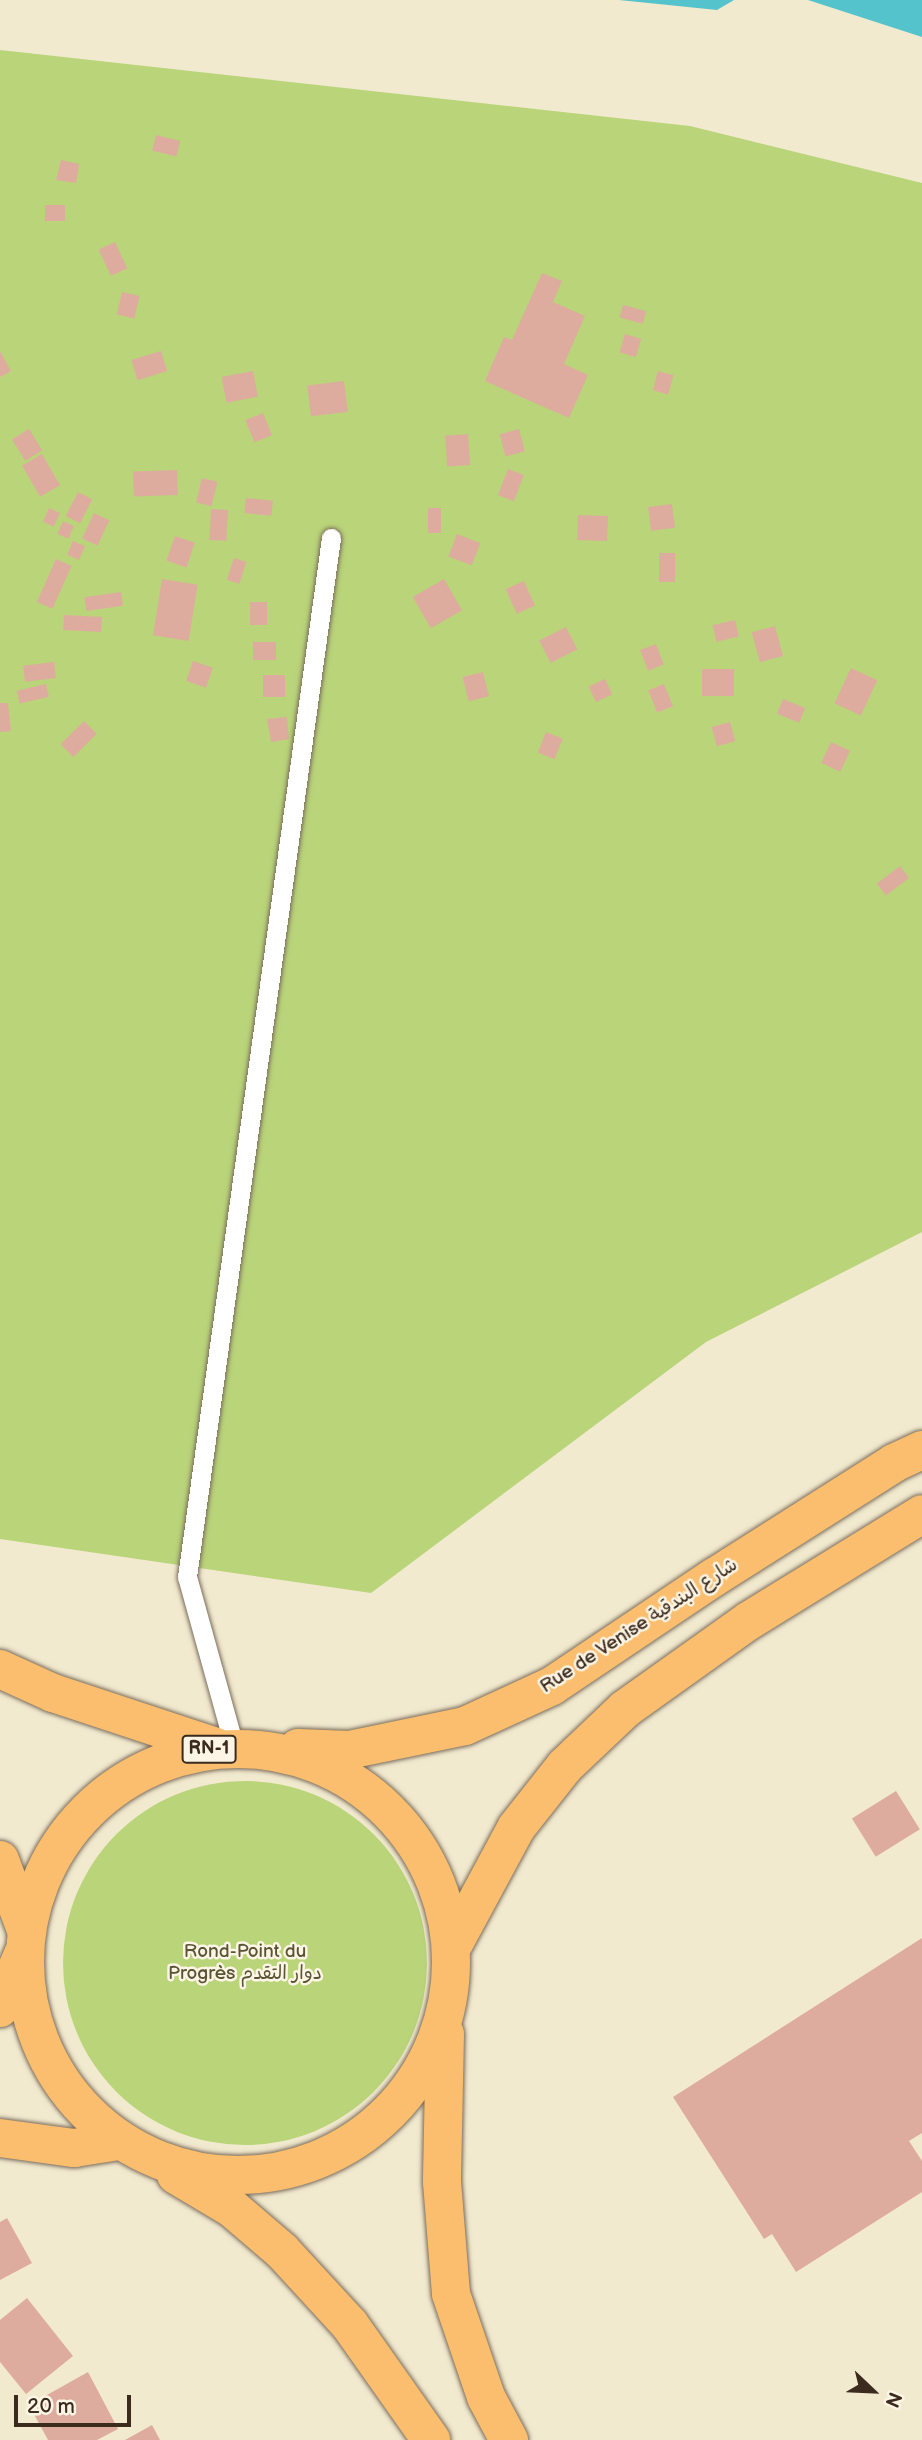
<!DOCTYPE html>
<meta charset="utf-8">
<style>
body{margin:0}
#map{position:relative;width:922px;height:2440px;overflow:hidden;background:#f2eacf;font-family:"Balsamiq Sans","Playpen Sans Arabic",sans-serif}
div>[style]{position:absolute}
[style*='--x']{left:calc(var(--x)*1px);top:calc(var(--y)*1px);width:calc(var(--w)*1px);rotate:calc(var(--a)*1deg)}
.green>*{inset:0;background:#b9d479}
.round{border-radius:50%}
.water>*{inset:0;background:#55c3cb}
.building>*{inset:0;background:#deac9e;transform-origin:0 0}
.roads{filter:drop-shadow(0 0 2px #7b6d5c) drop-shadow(0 0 2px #7b6d5c)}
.lane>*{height:19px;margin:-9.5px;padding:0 9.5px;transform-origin:9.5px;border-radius:9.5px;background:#fff}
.primary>*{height:38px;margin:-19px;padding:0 19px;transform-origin:19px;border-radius:19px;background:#fbbe6e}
.primary>.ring{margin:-19px;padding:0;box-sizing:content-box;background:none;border:38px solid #fbbe6e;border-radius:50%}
.highway>*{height:38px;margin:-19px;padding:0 19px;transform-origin:19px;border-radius:19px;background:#fbbe6e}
span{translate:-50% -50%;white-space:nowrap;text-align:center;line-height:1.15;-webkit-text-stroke:5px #fcf5e5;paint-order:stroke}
.shield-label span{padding:2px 5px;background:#fcf5e5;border:2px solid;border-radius:5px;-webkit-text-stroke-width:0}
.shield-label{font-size:18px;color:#3b2a1e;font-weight:700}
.street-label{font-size:19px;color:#3b2a1e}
.park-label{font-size:19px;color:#5a5435}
.north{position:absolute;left:838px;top:2356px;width:70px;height:70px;-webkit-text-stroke:5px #fcf5e5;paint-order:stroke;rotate:113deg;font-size:19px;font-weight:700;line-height:28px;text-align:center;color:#3b2a1e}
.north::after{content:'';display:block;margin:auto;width:24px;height:32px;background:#3b2a1e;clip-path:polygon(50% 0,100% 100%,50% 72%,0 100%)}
.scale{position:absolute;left:14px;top:2395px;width:117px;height:32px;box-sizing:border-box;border:4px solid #3b2a1e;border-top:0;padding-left:9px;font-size:21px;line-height:24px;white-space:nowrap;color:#3b2a1e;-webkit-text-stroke:5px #fcf5e5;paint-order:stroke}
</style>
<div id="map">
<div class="green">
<i style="clip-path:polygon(0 50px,690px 126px,922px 183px,922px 1232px,706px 1342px,371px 1593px,0 1539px)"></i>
<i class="round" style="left:63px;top:1781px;width:364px;height:364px"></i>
</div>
<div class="water">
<i style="clip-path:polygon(619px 0,734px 0,717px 10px)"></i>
<i style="clip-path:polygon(808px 0,922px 0,922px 37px)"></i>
</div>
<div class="building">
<i style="left:156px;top:135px;width:25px;height:16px;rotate:14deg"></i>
<i style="clip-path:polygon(61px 160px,79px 164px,76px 183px,56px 180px)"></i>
<i style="left:65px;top:205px;width:16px;height:20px;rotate:90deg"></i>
<i style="left:115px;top:242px;width:29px;height:18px;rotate:65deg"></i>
<i style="clip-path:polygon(542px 273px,562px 281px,553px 302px,585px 316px,564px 364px,588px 375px,569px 418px,485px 381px,504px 337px,512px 340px)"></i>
<i style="left:122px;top:292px;width:18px;height:23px;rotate:13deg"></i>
<i style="left:623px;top:305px;width:24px;height:13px;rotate:15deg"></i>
<i style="left:625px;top:334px;width:17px;height:19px;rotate:17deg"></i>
<i style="clip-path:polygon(0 351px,11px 371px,0 377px)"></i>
<i style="left:161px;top:351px;width:21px;height:31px;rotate:73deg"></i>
<i style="left:253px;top:371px;width:26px;height:32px;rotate:79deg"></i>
<i style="left:658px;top:371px;width:16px;height:20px;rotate:15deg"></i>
<i style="left:344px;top:381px;width:31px;height:37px;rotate:83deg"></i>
<i style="left:263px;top:413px;width:24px;height:19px;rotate:68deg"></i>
<i style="left:29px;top:429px;width:25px;height:20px;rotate:58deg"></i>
<i style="left:519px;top:429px;width:23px;height:20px;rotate:75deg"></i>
<i style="left:468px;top:434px;width:31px;height:23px;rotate:86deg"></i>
<i style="left:42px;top:454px;width:36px;height:23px;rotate:60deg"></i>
<i style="left:508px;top:469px;width:17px;height:28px;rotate:21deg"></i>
<i style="left:177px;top:470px;width:25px;height:44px;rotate:88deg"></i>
<i style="left:202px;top:478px;width:16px;height:25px;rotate:14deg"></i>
<i style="left:78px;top:492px;width:16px;height:27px;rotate:27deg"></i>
<i style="left:246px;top:498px;width:27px;height:15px;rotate:6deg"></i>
<i style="left:672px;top:504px;width:24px;height:24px;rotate:83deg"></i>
<i style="left:49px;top:508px;width:12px;height:15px;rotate:24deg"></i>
<i style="left:428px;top:508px;width:13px;height:25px"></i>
<i style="left:211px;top:509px;width:17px;height:31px;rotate:3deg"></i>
<i style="left:94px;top:513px;width:17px;height:28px;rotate:25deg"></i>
<i style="left:578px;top:515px;width:30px;height:25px;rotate:2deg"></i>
<i style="left:63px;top:521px;width:12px;height:14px;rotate:24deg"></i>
<i style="left:457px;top:534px;width:25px;height:24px;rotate:21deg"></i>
<i style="left:175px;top:536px;width:21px;height:26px;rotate:19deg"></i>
<i style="left:73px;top:541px;width:13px;height:15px;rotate:23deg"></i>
<i style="left:659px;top:553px;width:16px;height:29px"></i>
<i style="left:234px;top:558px;width:13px;height:23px;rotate:18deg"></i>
<i style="left:56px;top:559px;width:17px;height:47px;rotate:24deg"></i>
<i style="left:162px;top:579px;width:36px;height:57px;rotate:9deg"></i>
<i style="left:444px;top:579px;width:36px;height:36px;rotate:60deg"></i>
<i style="left:524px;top:581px;width:27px;height:20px;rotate:66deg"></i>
<i style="left:121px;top:592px;width:14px;height:37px;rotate:82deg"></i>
<i style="left:250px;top:602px;width:17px;height:23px"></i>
<i style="left:64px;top:615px;width:38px;height:15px;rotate:3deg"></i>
<i style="left:735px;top:620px;width:17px;height:23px;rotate:77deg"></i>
<i style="left:775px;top:626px;width:31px;height:24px;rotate:75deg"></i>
<i style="left:566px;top:627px;width:25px;height:30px;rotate:63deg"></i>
<i style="left:276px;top:642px;width:18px;height:23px;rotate:90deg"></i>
<i style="left:656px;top:644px;width:22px;height:17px;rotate:69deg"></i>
<i style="left:193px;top:661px;width:21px;height:21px;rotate:19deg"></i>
<i style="left:54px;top:662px;width:16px;height:31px;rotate:83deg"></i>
<i style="left:851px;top:668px;width:29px;height:39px;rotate:25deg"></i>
<i style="left:734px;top:669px;width:27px;height:32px;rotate:90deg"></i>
<i style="left:483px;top:672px;width:25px;height:21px;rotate:76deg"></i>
<i style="left:263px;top:675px;width:22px;height:22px"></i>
<i style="left:605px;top:679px;width:17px;height:18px;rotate:65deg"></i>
<i style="left:46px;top:684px;width:13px;height:30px;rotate:77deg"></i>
<i style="left:664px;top:684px;width:24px;height:17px;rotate:68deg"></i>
<i style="left:783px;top:699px;width:24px;height:16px;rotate:22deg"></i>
<i style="clip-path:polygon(0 703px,8px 703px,11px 731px,0 732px)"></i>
<i style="clip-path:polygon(287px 717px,289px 739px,271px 742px,267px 719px)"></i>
<i style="left:84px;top:721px;width:18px;height:33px;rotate:45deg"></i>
<i style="left:730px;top:722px;width:20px;height:19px;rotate:75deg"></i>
<i style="left:546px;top:732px;width:18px;height:22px;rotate:22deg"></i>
<i style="left:831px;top:742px;width:21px;height:23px;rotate:25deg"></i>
<i style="left:900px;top:866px;width:15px;height:29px;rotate:53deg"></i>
<i style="left:896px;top:1791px;width:45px;height:52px;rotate:58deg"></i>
<i style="clip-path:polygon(922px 1938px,922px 2133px,909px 2141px,922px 2161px,922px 2192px,796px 2272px,772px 2234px,764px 2239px,673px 2097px)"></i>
<i style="clip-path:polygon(7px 2218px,32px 2263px,0 2280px,0 2222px)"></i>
<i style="clip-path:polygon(27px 2298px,73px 2356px,26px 2394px,0 2362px,0 2320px)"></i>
<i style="clip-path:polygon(88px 2372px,118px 2429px,97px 2440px,48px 2440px,29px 2405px)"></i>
<i style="clip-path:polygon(152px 2425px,160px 2440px,125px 2440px)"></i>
</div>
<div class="roads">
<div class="lane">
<i style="--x:234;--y:1746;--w:175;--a:-105.5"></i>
<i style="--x:187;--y:1577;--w:1049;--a:-82.11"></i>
</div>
<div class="primary">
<i style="--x:298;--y:1748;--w:51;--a:2.2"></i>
<i style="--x:349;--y:1750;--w:118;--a:-11.7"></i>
<i style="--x:465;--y:1726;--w:96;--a:-24.7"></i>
<i style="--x:552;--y:1686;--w:194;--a:-33.9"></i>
<i style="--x:713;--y:1578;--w:214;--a:-32.4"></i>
<i style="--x:894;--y:1463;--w:31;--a:-25"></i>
<i class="ring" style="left:25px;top:1749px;width:388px;height:388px"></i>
<i style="--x:452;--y:1947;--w:135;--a:-61.7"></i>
<i style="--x:516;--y:1828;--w:79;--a:-51.7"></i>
<i style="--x:565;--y:1766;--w:83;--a:-43.5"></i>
<i style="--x:625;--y:1709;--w:153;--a:-35.5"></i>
<i style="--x:750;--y:1620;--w:202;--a:-31.6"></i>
<i style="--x:0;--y:2008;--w:59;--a:-66.9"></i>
<i style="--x:445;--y:2034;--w:148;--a:91.2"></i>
<i style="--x:442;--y:2182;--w:112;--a:85.4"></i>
<i style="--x:451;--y:2294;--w:109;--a:71.2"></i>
<i style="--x:486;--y:2397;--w:49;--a:61.9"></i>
<i style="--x:0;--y:2138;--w:75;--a:7.7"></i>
<i style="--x:74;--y:2148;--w:45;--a:-9"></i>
<i style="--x:176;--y:2175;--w:66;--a:30.8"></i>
<i style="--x:233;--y:2209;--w:65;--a:40.6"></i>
<i style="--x:282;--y:2251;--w:100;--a:47.4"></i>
<i style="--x:350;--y:2325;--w:141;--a:54.8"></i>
</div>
<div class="highway">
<i style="--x:0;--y:1669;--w:58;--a:24.4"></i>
<i style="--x:53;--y:1693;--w:172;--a:18.3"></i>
<i style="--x:0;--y:1860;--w:75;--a:69.6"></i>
</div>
</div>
<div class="shield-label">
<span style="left:209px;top:1749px">RN-1</span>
</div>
<div class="street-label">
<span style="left:639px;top:1626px;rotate:-33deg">Rue de Venise شارع البندقية</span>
</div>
<div class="park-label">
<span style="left:245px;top:1963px">Rond-Point du<br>Progrès دوار التقدم</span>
</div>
<div class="north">N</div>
<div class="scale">20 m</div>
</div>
